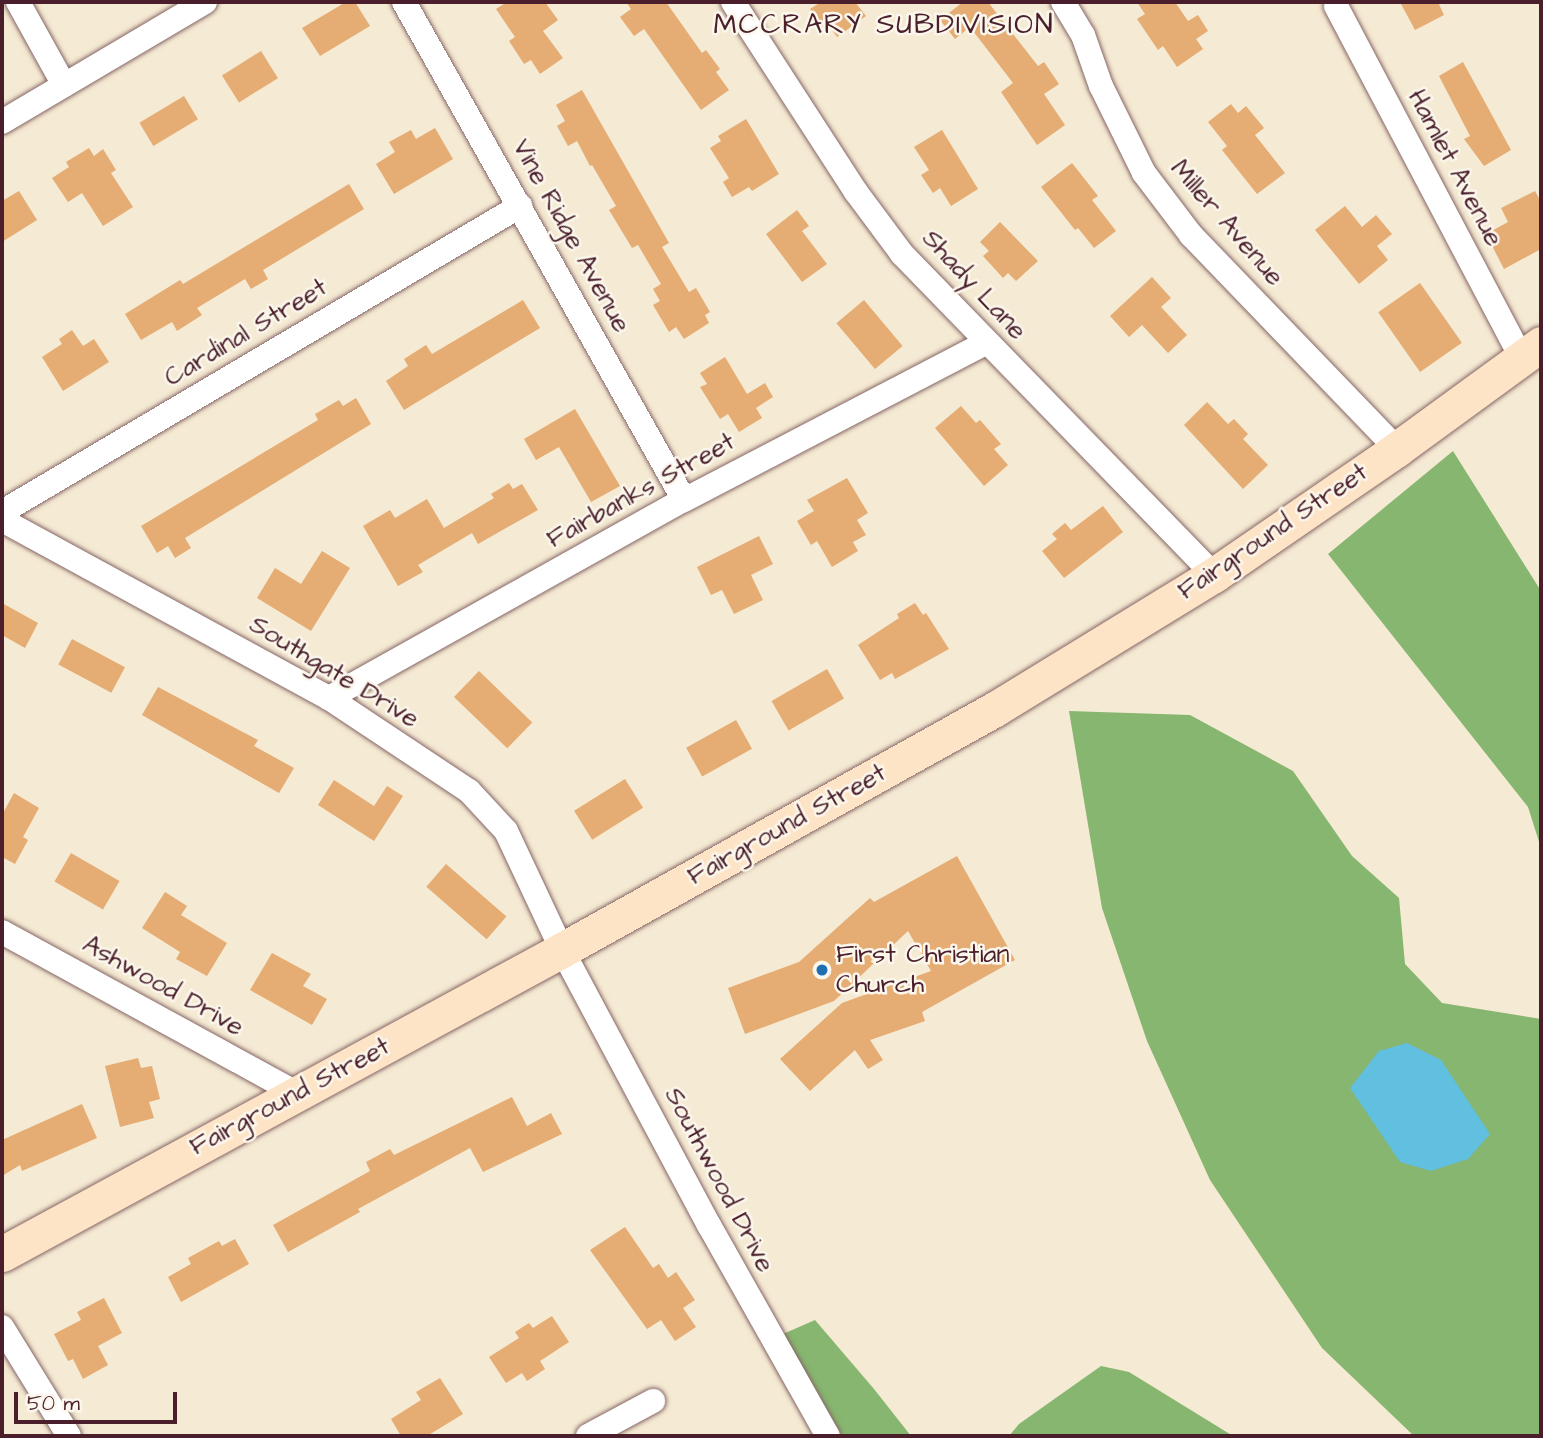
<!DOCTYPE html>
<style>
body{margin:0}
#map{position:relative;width:1543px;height:1438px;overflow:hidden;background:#f5ead3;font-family:"Architects Daughter",sans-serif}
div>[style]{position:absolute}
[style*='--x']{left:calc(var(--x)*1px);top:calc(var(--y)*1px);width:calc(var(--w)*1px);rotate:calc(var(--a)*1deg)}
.forest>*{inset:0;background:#86b66f}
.water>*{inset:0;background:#61bfdf}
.building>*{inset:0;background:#e5ac73;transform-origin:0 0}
.roads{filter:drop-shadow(0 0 2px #866666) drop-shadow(0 0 2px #866666)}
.street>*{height:24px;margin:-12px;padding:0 12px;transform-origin:12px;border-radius:12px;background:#fff}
.secondary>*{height:35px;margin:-17.5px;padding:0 17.5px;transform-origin:17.5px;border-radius:17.5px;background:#fee4c6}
.dots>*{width:19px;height:19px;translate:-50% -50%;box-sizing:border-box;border:4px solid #fbf7ec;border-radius:50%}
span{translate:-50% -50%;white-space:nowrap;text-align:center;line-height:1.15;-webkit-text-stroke:5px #fbf7ec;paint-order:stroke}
.street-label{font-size:26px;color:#4a1f2b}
.poi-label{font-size:26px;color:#4a1f2b}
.left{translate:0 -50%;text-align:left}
.neighbourhood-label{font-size:28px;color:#4a1f2b;letter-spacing:2px}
.frame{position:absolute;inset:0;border:4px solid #4a1f2b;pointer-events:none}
.scale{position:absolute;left:14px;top:1392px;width:163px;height:32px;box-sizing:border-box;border:4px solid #4a1f2b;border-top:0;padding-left:9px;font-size:21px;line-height:24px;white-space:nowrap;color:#4a1f2b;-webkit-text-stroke:5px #fbf7ec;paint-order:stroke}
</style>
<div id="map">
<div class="forest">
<i style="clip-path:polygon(1453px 451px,1541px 591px,1541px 848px,1528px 807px,1328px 554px)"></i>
<i style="clip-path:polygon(1069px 711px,1190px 715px,1293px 771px,1352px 856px,1399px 898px,1405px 964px,1442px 1003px,1541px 1019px,1541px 1436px,1414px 1436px,1322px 1348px,1210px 1180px,1147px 1041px,1102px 908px)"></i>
<i style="clip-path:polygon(815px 1320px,874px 1389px,911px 1436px,842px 1436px,783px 1334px)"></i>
<i style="clip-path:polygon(1101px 1366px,1129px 1372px,1233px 1436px,1009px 1436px,1019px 1424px)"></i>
</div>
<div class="water">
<i style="clip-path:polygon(1407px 1043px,1441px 1060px,1490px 1134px,1468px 1159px,1431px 1171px,1400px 1162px,1350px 1088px,1379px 1051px)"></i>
</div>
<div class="building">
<i style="clip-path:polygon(346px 2px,355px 2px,370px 26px,320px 56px,302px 28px)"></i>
<i style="clip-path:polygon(507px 2px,545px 2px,558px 20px,543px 31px,563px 58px,540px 74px,531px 60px,524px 64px,509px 41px,515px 37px,496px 9px)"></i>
<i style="clip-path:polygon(626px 2px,666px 2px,702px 53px,706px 50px,720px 69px,716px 72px,729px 90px,701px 110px,644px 29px,634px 36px,620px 17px,631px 9px)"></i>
<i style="clip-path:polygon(821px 2px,855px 2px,866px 16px,837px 37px,827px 23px,823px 27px,810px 9px)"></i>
<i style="clip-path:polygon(963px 2px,988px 2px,1038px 66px,1044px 62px,1059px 84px,1044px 94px,1065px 125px,1037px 145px,1001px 92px,1013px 83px,970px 27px,955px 39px,940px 20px)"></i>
<i style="clip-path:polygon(1137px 2px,1175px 2px,1188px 21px,1198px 15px,1208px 31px,1196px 39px,1203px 49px,1177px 67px,1163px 46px,1158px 50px,1137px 19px,1145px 14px)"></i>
<i style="clip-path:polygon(1400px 2px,1438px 2px,1444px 15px,1415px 30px)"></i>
<i style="left:261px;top:51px;width:32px;height:46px;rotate:58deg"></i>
<i style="clip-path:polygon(1463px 62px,1511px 150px,1484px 166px,1464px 139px,1470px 136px,1439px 76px)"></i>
<i style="clip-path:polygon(582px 90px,669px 243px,662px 247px,689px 292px,696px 288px,710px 312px,705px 315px,709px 323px,684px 339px,676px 327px,669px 332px,653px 305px,660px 301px,653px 289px,661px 284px,638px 245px,632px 248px,609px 210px,616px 206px,592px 165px,590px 166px,577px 141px,568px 146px,557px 126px,565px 121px,556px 105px)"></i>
<i style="left:184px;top:96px;width:27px;height:52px;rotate:59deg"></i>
<i style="clip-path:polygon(1231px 104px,1238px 113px,1246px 106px,1264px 128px,1255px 135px,1285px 173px,1257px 194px,1222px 150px,1227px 146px,1208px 122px)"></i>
<i style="clip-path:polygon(746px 119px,779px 174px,752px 191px,749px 187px,732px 197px,723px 182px,729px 178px,710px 148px,721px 141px,718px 136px)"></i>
<i style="clip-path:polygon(435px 128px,453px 159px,394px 194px,376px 164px,395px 152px,389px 142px,411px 130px,416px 139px)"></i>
<i style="clip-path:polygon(942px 130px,978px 189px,951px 206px,940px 188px,933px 193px,921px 175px,929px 170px,914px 147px)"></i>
<i style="clip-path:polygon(89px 148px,94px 156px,103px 149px,116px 170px,111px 173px,133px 207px,103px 226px,82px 193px,68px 202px,52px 178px,69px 167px,66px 162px)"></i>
<i style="clip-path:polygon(1072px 163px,1098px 196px,1092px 200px,1116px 231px,1094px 248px,1078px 228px,1075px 230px,1041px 187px)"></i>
<i style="clip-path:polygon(349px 184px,364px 209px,263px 270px,268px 279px,251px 289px,245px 279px,197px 308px,202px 315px,177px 331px,172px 322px,141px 340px,125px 314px,180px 280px,183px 284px)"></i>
<i style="clip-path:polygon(19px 191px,37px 220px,2px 242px,2px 201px)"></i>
<i style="clip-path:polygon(1535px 191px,1541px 202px,1541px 249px,1504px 269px,1486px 234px,1508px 222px,1501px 208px)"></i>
<i style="clip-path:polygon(1345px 206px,1362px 227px,1376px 215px,1392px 234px,1377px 246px,1388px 260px,1359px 284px,1315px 230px)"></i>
<i style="clip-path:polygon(797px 210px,809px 226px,802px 231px,827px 264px,802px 282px,766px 234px)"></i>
<i style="clip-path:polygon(1000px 222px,1038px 261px,1016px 281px,1008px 273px,1003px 278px,983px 256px,989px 251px,980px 242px)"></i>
<i style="clip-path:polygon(1152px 277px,1171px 298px,1161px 307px,1187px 335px,1168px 353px,1142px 325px,1129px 337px,1110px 316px)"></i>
<i style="left:1420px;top:283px;width:73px;height:51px;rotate:55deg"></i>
<i style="clip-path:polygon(523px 300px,540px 328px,404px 410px,386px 381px,408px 366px,404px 359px,426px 345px,432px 354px)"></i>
<i style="left:864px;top:300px;width:60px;height:36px;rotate:50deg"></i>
<i style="clip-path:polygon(72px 330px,83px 346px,94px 339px,109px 362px,63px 391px,42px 357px,62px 344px,59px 339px)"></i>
<i style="clip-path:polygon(725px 357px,747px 394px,765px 383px,773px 397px,756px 408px,762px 418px,739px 432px,728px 414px,720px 419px,700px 387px,707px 384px,700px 373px)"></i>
<i style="clip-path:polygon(356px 398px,371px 424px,185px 538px,191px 548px,175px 558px,168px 546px,157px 553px,141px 526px,318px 420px,315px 414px,339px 400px,343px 406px)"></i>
<i style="clip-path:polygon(1207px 402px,1228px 424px,1234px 419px,1248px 434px,1243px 439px,1268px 465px,1243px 489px,1184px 425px)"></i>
<i style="clip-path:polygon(961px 406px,976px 423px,980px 420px,1001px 444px,994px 449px,1008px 465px,984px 486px,935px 428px)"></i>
<i style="clip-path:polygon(575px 409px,620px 486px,591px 502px,559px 447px,536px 460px,524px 439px)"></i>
<i style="clip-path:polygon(847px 478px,868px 513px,857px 520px,866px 535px,853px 542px,858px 551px,832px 567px,817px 541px,811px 545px,797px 521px,814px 511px,807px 500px)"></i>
<i style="clip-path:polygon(509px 483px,513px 489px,522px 484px,538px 510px,478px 544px,472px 533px,418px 565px,423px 572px,398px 586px,363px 526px,390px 510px,395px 518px,427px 499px,444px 528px,494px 498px,491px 494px)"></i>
<i style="clip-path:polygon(1103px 506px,1123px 532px,1064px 578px,1042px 551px,1057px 539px,1052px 534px,1065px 523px,1071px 530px)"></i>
<i style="clip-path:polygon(759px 536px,773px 564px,751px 575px,763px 600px,734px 614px,722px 590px,711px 595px,697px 567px)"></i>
<i style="clip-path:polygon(322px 551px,350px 568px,311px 631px,257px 598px,275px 568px,301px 584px)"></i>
<i style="clip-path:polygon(2px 603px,38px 623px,25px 648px,2px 635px)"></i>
<i style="clip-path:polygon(915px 603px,923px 615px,926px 613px,949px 649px,895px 679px,892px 673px,880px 680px,858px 645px,899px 618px,897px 614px)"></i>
<i style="left:72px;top:639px;width:60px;height:29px;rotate:28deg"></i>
<i style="left:827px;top:669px;width:34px;height:64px;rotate:60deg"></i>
<i style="left:479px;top:671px;width:74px;height:36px;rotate:44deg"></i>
<i style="clip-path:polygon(158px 687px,258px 740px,254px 746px,294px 768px,279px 793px,142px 715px)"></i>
<i style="left:736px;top:720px;width:33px;height:57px;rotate:61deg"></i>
<i style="left:625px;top:779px;width:34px;height:60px;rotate:58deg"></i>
<i style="clip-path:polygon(334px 780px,374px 806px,387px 786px,403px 796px,374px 841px,318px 805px)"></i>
<i style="clip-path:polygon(14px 793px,39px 808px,23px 837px,28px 840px,15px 864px,2px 857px,2px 815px)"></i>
<i style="left:71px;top:853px;width:56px;height:33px;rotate:30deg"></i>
<i style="clip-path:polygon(957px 856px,1015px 960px,922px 1012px,925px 1021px,870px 1040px,883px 1060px,868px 1069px,855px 1050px,810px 1091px,780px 1059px,842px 1003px,931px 971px,908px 931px,834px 1001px,745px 1034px,728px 988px,799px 962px,870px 898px,874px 902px)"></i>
<i style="left:446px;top:864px;width:80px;height:30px;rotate:41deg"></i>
<i style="clip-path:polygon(165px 892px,187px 906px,181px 915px,227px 943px,207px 976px,176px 959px,180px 952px,142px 928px)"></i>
<i style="clip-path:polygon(272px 953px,311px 974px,303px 986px,327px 999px,312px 1025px,250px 990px)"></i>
<i style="clip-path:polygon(138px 1058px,141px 1068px,152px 1066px,160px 1099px,149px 1102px,154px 1118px,120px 1127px,105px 1066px)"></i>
<i style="clip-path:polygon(512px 1097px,527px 1126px,551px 1113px,562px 1134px,483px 1172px,470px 1148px,358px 1209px,360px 1212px,288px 1252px,273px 1225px,370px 1171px,366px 1162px,390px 1149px,394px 1155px)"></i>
<i style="clip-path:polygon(82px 1104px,97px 1138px,22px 1171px,20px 1165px,2px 1176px,2px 1140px)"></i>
<i style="clip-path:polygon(625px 1227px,653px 1268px,659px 1264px,668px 1278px,676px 1272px,695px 1300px,683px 1308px,696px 1327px,675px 1341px,661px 1320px,647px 1329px,590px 1250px)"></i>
<i style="clip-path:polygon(235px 1239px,249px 1264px,181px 1302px,168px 1277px,191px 1264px,188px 1258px,219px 1241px,222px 1246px)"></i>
<i style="clip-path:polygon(104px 1298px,122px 1333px,98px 1346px,108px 1365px,83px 1379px,73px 1359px,68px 1361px,54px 1334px,81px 1320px,77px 1312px)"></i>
<i style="clip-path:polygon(552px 1316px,569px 1342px,540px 1361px,545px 1369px,527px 1381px,522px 1373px,506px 1383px,489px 1357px,519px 1338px,515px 1332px,529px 1323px,533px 1328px)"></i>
<i style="clip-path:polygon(440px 1378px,463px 1414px,427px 1436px,401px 1436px,391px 1419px,421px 1400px,416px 1392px)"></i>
</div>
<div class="roads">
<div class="street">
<i style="--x:18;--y:2;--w:95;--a:61"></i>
<i style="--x:404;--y:2;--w:571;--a:60.65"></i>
<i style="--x:733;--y:2;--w:226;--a:57.1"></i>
<i style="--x:856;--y:192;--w:77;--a:53.4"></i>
<i style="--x:902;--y:254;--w:448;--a:45.8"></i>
<i style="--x:1063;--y:2;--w:39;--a:59"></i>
<i style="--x:1083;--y:35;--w:54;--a:70.6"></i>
<i style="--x:1101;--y:86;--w:97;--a:63.7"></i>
<i style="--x:1144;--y:173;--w:78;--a:52.8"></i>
<i style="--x:1191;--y:235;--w:297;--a:46.1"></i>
<i style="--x:1336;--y:6;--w:397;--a:62.2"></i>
<i style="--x:2;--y:122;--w:236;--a:-30.6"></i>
<i style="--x:2;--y:512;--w:602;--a:-30.57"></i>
<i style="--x:2;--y:520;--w:372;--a:28.6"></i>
<i style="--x:329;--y:698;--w:168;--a:33.6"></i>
<i style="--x:469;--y:791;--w:54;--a:47.2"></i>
<i style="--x:506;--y:831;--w:132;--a:64.8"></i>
<i style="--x:562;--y:950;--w:312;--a:61.9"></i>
<i style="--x:709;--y:1225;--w:242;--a:60.6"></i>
<i style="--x:329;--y:698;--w:406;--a:-29.2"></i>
<i style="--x:684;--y:500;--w:339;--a:-27.5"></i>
<i style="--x:2;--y:932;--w:335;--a:28.7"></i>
<i style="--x:2;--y:1327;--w:128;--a:58.4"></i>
<i style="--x:588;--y:1436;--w:74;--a:-28.3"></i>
</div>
<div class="secondary">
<i style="--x:2;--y:1254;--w:637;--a:-28.5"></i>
<i style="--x:562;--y:950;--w:496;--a:-29.1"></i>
<i style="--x:995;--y:709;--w:257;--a:-31.5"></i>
<i style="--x:1214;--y:575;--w:222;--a:-34.5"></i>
<i style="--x:1397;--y:449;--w:178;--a:-36.1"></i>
</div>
</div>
<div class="dots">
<i style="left:822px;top:970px;background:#1f6fb2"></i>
</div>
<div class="street-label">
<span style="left:1455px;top:168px;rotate:62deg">Hamlet Avenue</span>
<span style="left:1227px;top:223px;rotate:49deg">Miller Avenue</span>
<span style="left:571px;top:236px;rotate:61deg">Vine Ridge Avenue</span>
<span style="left:974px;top:285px;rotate:47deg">Shady Lane</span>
<span style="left:246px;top:333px;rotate:-31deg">Cardinal Street</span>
<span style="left:641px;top:491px;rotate:-29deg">Fairbanks Street</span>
<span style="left:1273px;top:532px;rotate:-34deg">Fairground Street</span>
<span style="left:334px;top:672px;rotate:31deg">Southgate Drive</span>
<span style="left:787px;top:825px;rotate:-29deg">Fairground Street</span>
<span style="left:163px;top:986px;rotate:29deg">Ashwood Drive</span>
<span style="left:290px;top:1097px;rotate:-28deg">Fairground Street</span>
<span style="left:719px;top:1180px;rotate:62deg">Southwood Drive</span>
</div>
<div class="poi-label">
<span class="left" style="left:836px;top:970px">First Christian<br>Church</span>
</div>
<div class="neighbourhood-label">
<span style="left:884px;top:25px">MCCRARY SUBDIVISION</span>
</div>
<div class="frame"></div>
<div class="scale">50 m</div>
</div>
